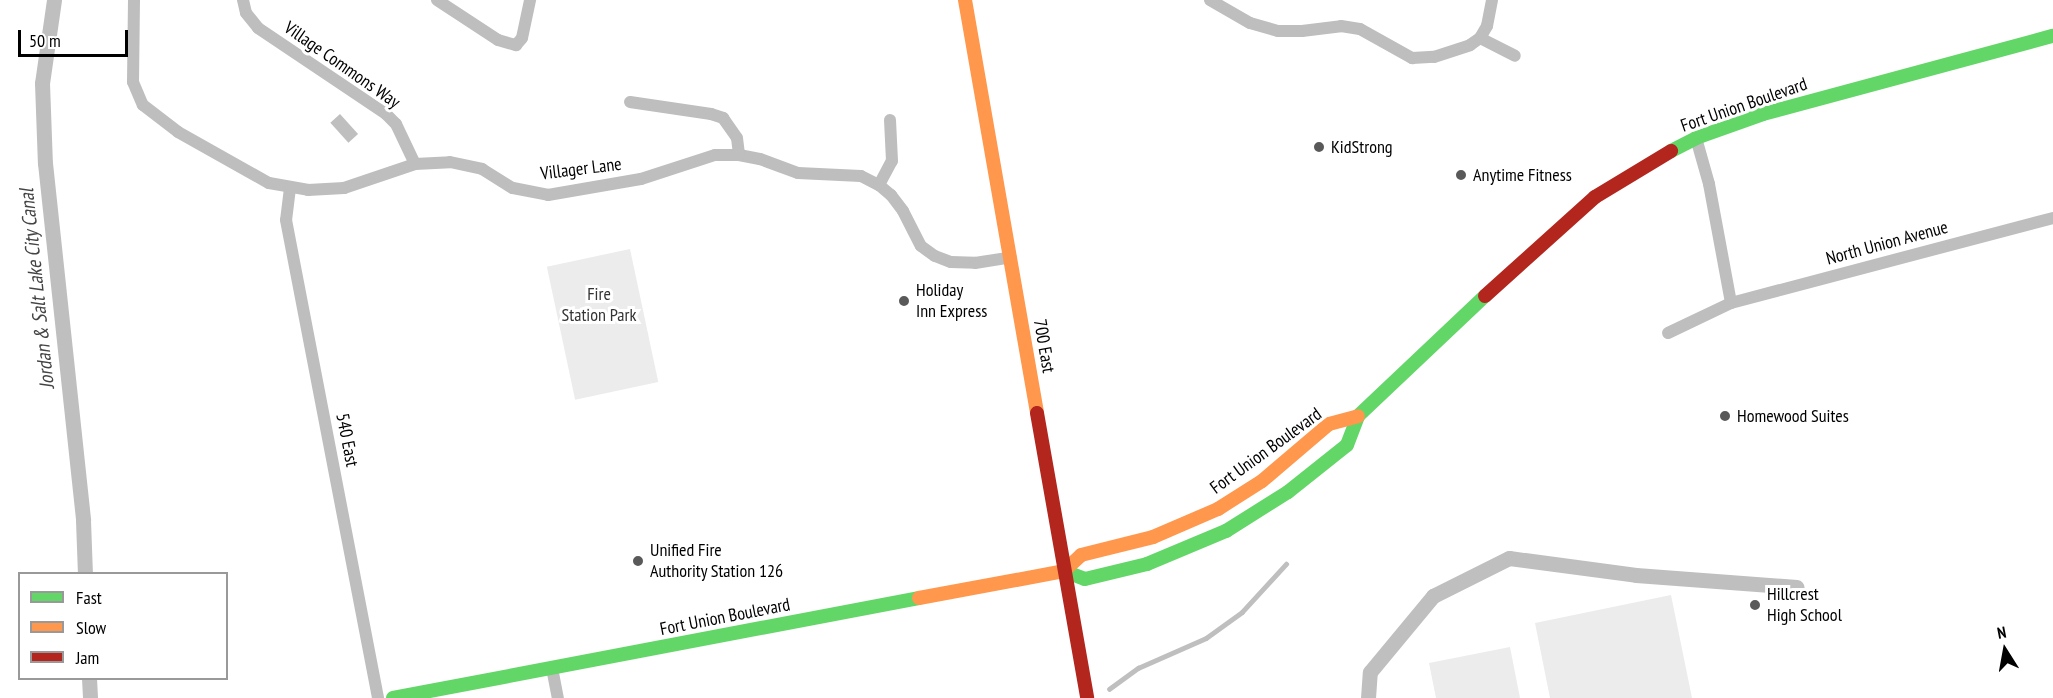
<!DOCTYPE html>
<style>
body{margin:0}
#map{position:relative;width:2053px;height:698px;overflow:hidden;background:#fff;font-family:"PT Sans Narrow",sans-serif}
div>[style]{position:absolute}
[style*='--x']{left:calc(var(--x)*1px);top:calc(var(--y)*1px);width:calc(var(--w)*1px);rotate:calc(var(--a)*1deg)}
.green>*{inset:0;background:#ececec;transform-origin:0 0}
.water>*{inset:0;background:#bfbfbf;transform-origin:0 0}
.stream>*{height:4.5px;margin:-2.25px;padding:0 2.25px;transform-origin:2.25px;border-radius:2.25px;background:#bfbfbf}
.canal>*{height:15px;margin:-7.5px;padding:0 7.5px;transform-origin:7.5px;border-radius:7.5px;background:#bfbfbf}
.street>*{height:12px;margin:-6px;padding:0 6px;transform-origin:6px;border-radius:6px;background:#bebebe}
.fast>*{height:14px;margin:-7px;padding:0 7px;transform-origin:7px;border-radius:7px;background:#63d668}
.slow>*{height:14px;margin:-7px;padding:0 7px;transform-origin:7px;border-radius:7px;background:#ff974d}
.jam>*{height:14px;margin:-7px;padding:0 7px;transform-origin:7px;border-radius:7px;background:#b3261e}
.dots>*{width:16px;height:16px;translate:-50% -50%;box-sizing:border-box;border:3px solid #fff;border-radius:50%}
span{translate:-50% -50%;white-space:nowrap;text-align:center;line-height:1.15;-webkit-text-stroke:6px #fff;paint-order:stroke}
.street-label{font-size:18px;color:#000}
.poi-label{font-size:18px;color:#000}
.left{translate:0 -50%;text-align:left}
.park-label{font-size:18px;color:#333}
.water-label{font-size:20px;color:#444;font-style:italic}
.legend{position:absolute;left:18px;top:572px;width:210px;height:108px;box-sizing:border-box;background:#fff;border:2px solid #999;margin:0;padding:8px 10px;list-style:none;font-size:18px;color:#000}
.legend li{display:flex;align-items:center;gap:12px;height:30px}
.legend b{width:30px;border:2px solid #999}
.north{position:absolute;left:1975px;top:620px;width:60px;height:60px;-webkit-text-stroke:4px #fff;paint-order:stroke;rotate:349deg;font-size:16px;font-weight:700;line-height:24px;text-align:center;color:#000}
.north::after{content:'';display:block;margin:auto;width:21px;height:27px;background:#000;clip-path:polygon(50% 0,100% 100%,50% 72%,0 100%)}
.scale{position:absolute;left:18px;top:30px;width:110px;height:27px;box-sizing:border-box;border:3px solid #000;border-top:0;padding-left:8px;font-size:18px;line-height:21px;white-space:nowrap;color:#000;-webkit-text-stroke:4px #fff;paint-order:stroke}
</style>
<div id="map">
<div class="green">
<i style="left:630px;top:249px;width:136px;height:85px;rotate:78deg"></i>
<i style="clip-path:polygon(1671px 595px,1692px 698px,1550px 698px,1535px 623px)"></i>
<i style="clip-path:polygon(1510px 647px,1520px 698px,1436px 698px,1429px 663px)"></i>
</div>
<div class="water">
<i style="left:340px;top:114px;width:27px;height:13px;rotate:48deg"></i>
</div>
<div class="stream">
<i style="--x:1109;--y:689;--w:36;--a:-36"></i>
<i style="--x:1138;--y:668;--w:74;--a:-23.8"></i>
<i style="--x:1206;--y:638;--w:44;--a:-35.8"></i>
<i style="--x:1242;--y:612;--w:65;--a:-47.5"></i>
</div>
<div class="canal">
<i style="--x:54;--y:0;--w:84;--a:98.2"></i>
<i style="--x:42;--y:83;--w:80;--a:87.9"></i>
<i style="--x:45;--y:163;--w:359;--a:83.9"></i>
<i style="--x:83;--y:520;--w:54;--a:87.9"></i>
<i style="--x:89;--y:678;--w:20;--a:87"></i>
<i style="--x:1368;--y:698;--w:26;--a:-86"></i>
<i style="--x:1370;--y:672;--w:99;--a:-50.3"></i>
<i style="--x:1433;--y:596;--w:85;--a:-26.6"></i>
<i style="--x:1509;--y:558;--w:128;--a:7.6"></i>
<i style="--x:1636;--y:575;--w:161;--a:4.3"></i>
</div>
<div class="street">
<i style="--x:134;--y:0;--w:82;--a:90.7"></i>
<i style="--x:133;--y:82;--w:25;--a:67"></i>
<i style="--x:143;--y:105;--w:44;--a:37.6"></i>
<i style="--x:178;--y:132;--w:104;--a:29.3"></i>
<i style="--x:269;--y:183;--w:40;--a:10"></i>
<i style="--x:308;--y:190;--w:36;--a:-3"></i>
<i style="--x:344;--y:188;--w:75;--a:-18.7"></i>
<i style="--x:415;--y:164;--w:35;--a:-3"></i>
<i style="--x:450;--y:162;--w:33;--a:12"></i>
<i style="--x:482;--y:169;--w:36;--a:32"></i>
<i style="--x:513;--y:188;--w:36;--a:11"></i>
<i style="--x:548;--y:195;--w:94;--a:-9.8"></i>
<i style="--x:641;--y:179;--w:78;--a:-18"></i>
<i style="--x:715;--y:155;--w:24;--a:0"></i>
<i style="--x:739;--y:155;--w:21;--a:11"></i>
<i style="--x:760;--y:159;--w:40;--a:20.2"></i>
<i style="--x:798;--y:173;--w:63;--a:2.7"></i>
<i style="--x:861;--y:176;--w:20;--a:27"></i>
<i style="--x:879;--y:185;--w:16;--a:40"></i>
<i style="--x:891;--y:195;--w:20;--a:53"></i>
<i style="--x:903;--y:211;--w:39;--a:63"></i>
<i style="--x:921;--y:246;--w:17;--a:36"></i>
<i style="--x:935;--y:256;--w:17;--a:21"></i>
<i style="--x:951;--y:262;--w:24;--a:2"></i>
<i style="--x:975;--y:263;--w:36;--a:-9"></i>
<i style="--x:243;--y:0;--w:13;--a:77"></i>
<i style="--x:246;--y:13;--w:19;--a:51"></i>
<i style="--x:258;--y:28;--w:154;--a:33.9"></i>
<i style="--x:386;--y:114;--w:14;--a:45"></i>
<i style="--x:396;--y:124;--w:44;--a:64.6"></i>
<i style="--x:437;--y:0;--w:73;--a:33.3"></i>
<i style="--x:498;--y:40;--w:19;--a:16"></i>
<i style="--x:516;--y:45;--w:9;--a:-49"></i>
<i style="--x:522;--y:38;--w:39;--a:-78"></i>
<i style="--x:1210;--y:0;--w:46;--a:29.9"></i>
<i style="--x:1250;--y:23;--w:29;--a:16"></i>
<i style="--x:1278;--y:31;--w:24;--a:0"></i>
<i style="--x:1302;--y:31;--w:39;--a:-7"></i>
<i style="--x:1341;--y:26;--w:19;--a:9"></i>
<i style="--x:1360;--y:29;--w:60;--a:29.1"></i>
<i style="--x:1412;--y:58;--w:22;--a:-3"></i>
<i style="--x:1434;--y:57;--w:38;--a:-18"></i>
<i style="--x:1470;--y:45;--w:12;--a:-35"></i>
<i style="--x:1480;--y:38;--w:14;--a:-60"></i>
<i style="--x:1487;--y:26;--w:26;--a:-79"></i>
<i style="--x:1480;--y:38;--w:39;--a:27"></i>
<i style="--x:630;--y:102;--w:82;--a:8.4"></i>
<i style="--x:711;--y:114;--w:13;--a:18"></i>
<i style="--x:723;--y:118;--w:24;--a:55"></i>
<i style="--x:737;--y:138;--w:17;--a:83"></i>
<i style="--x:1696;--y:138;--w:48;--a:74.2"></i>
<i style="--x:1709;--y:184;--w:121;--a:79.5"></i>
<i style="--x:879;--y:185;--w:27;--a:-62"></i>
<i style="--x:892;--y:161;--w:41;--a:-92.8"></i>
<i style="--x:290;--y:188;--w:32;--a:97"></i>
<i style="--x:286;--y:220;--w:487;--a:79.1"></i>
<i style="--x:1668;--y:333;--w:70;--a:-25.5"></i>
<i style="--x:1731;--y:303;--w:333;--a:-14.8"></i>
<i style="--x:552;--y:668;--w:31;--a:79"></i>
</div>
<div class="fast">
<i style="--x:1671;--y:151;--w:28;--a:-27"></i>
<i style="--x:1696;--y:138;--w:71;--a:-19.7"></i>
<i style="--x:1763;--y:114;--w:300;--a:-15.1"></i>
<i style="--x:1064;--y:571;--w:22;--a:21"></i>
<i style="--x:1085;--y:579;--w:64;--a:-13.6"></i>
<i style="--x:1147;--y:564;--w:86;--a:-22.7"></i>
<i style="--x:1226;--y:531;--w:73;--a:-32.2"></i>
<i style="--x:1288;--y:492;--w:75;--a:-38.5"></i>
<i style="--x:1347;--y:445;--w:31;--a:-69"></i>
<i style="--x:1358;--y:416;--w:175;--a:-43.4"></i>
<i style="--x:393;--y:698;--w:535;--a:-10.76"></i>
</div>
<div class="slow">
<i style="--x:965;--y:0;--w:419;--a:80.1"></i>
<i style="--x:919;--y:598;--w:147;--a:-10.5"></i>
<i style="--x:1064;--y:571;--w:23;--a:-43"></i>
<i style="--x:1081;--y:555;--w:74;--a:-14"></i>
<i style="--x:1153;--y:537;--w:71;--a:-23.3"></i>
<i style="--x:1218;--y:509;--w:52;--a:-32.5"></i>
<i style="--x:1262;--y:481;--w:88;--a:-40.4"></i>
<i style="--x:1329;--y:424;--w:30;--a:-15"></i>
</div>
<div class="jam">
<i style="--x:1485;--y:296;--w:148;--a:-42"></i>
<i style="--x:1595;--y:197;--w:89;--a:-31.2"></i>
<i style="--x:1037;--y:413;--w:289;--a:80"></i>
</div>
<div class="dots">
<i style="left:1319px;top:147px;background:#595959"></i>
<i style="left:1461px;top:175px;background:#595959"></i>
<i style="left:904px;top:301px;background:#595959"></i>
<i style="left:1725px;top:416px;background:#595959"></i>
<i style="left:638px;top:561px;background:#595959"></i>
<i style="left:1755px;top:605px;background:#595959"></i>
</div>
<div class="street-label">
<span style="left:342px;top:65px;rotate:35deg">Village Commons Way</span>
<span style="left:1744px;top:105px;rotate:-19deg">Fort Union Boulevard</span>
<span style="left:581px;top:169px;rotate:-7deg">Villager Lane</span>
<span style="left:1887px;top:243px;rotate:-15deg">North Union Avenue</span>
<span style="left:1044px;top:346px;rotate:80deg">700 East</span>
<span style="left:347px;top:440px;rotate:79deg">540 East</span>
<span style="left:1266px;top:451px;rotate:-36deg">Fort Union Boulevard</span>
<span style="left:725px;top:617px;rotate:-11deg">Fort Union Boulevard</span>
</div>
<div class="poi-label">
<span class="left" style="left:1331px;top:147px">KidStrong</span>
<span class="left" style="left:1473px;top:175px">Anytime Fitness</span>
<span class="left" style="left:916px;top:301px">Holiday<br>Inn Express</span>
<span class="left" style="left:1737px;top:416px">Homewood Suites</span>
<span class="left" style="left:650px;top:561px">Unified Fire<br>Authority Station 126</span>
<span class="left" style="left:1767px;top:605px">Hillcrest<br>High School</span>
</div>
<div class="park-label">
<span style="left:599px;top:305px">Fire<br>Station Park</span>
</div>
<div class="water-label">
<span style="left:37px;top:289px;rotate:-96deg">Jordan &amp; Salt Lake City Canal</span>
</div>
<ul class="legend">
<li><b style="height:8px;background:#63d668"></b>Fast</li>
<li><b style="height:8px;background:#ff974d"></b>Slow</li>
<li><b style="height:8px;background:#b3261e"></b>Jam</li>
</ul>
<div class="north">N</div>
<div class="scale">50 m</div>
</div>
